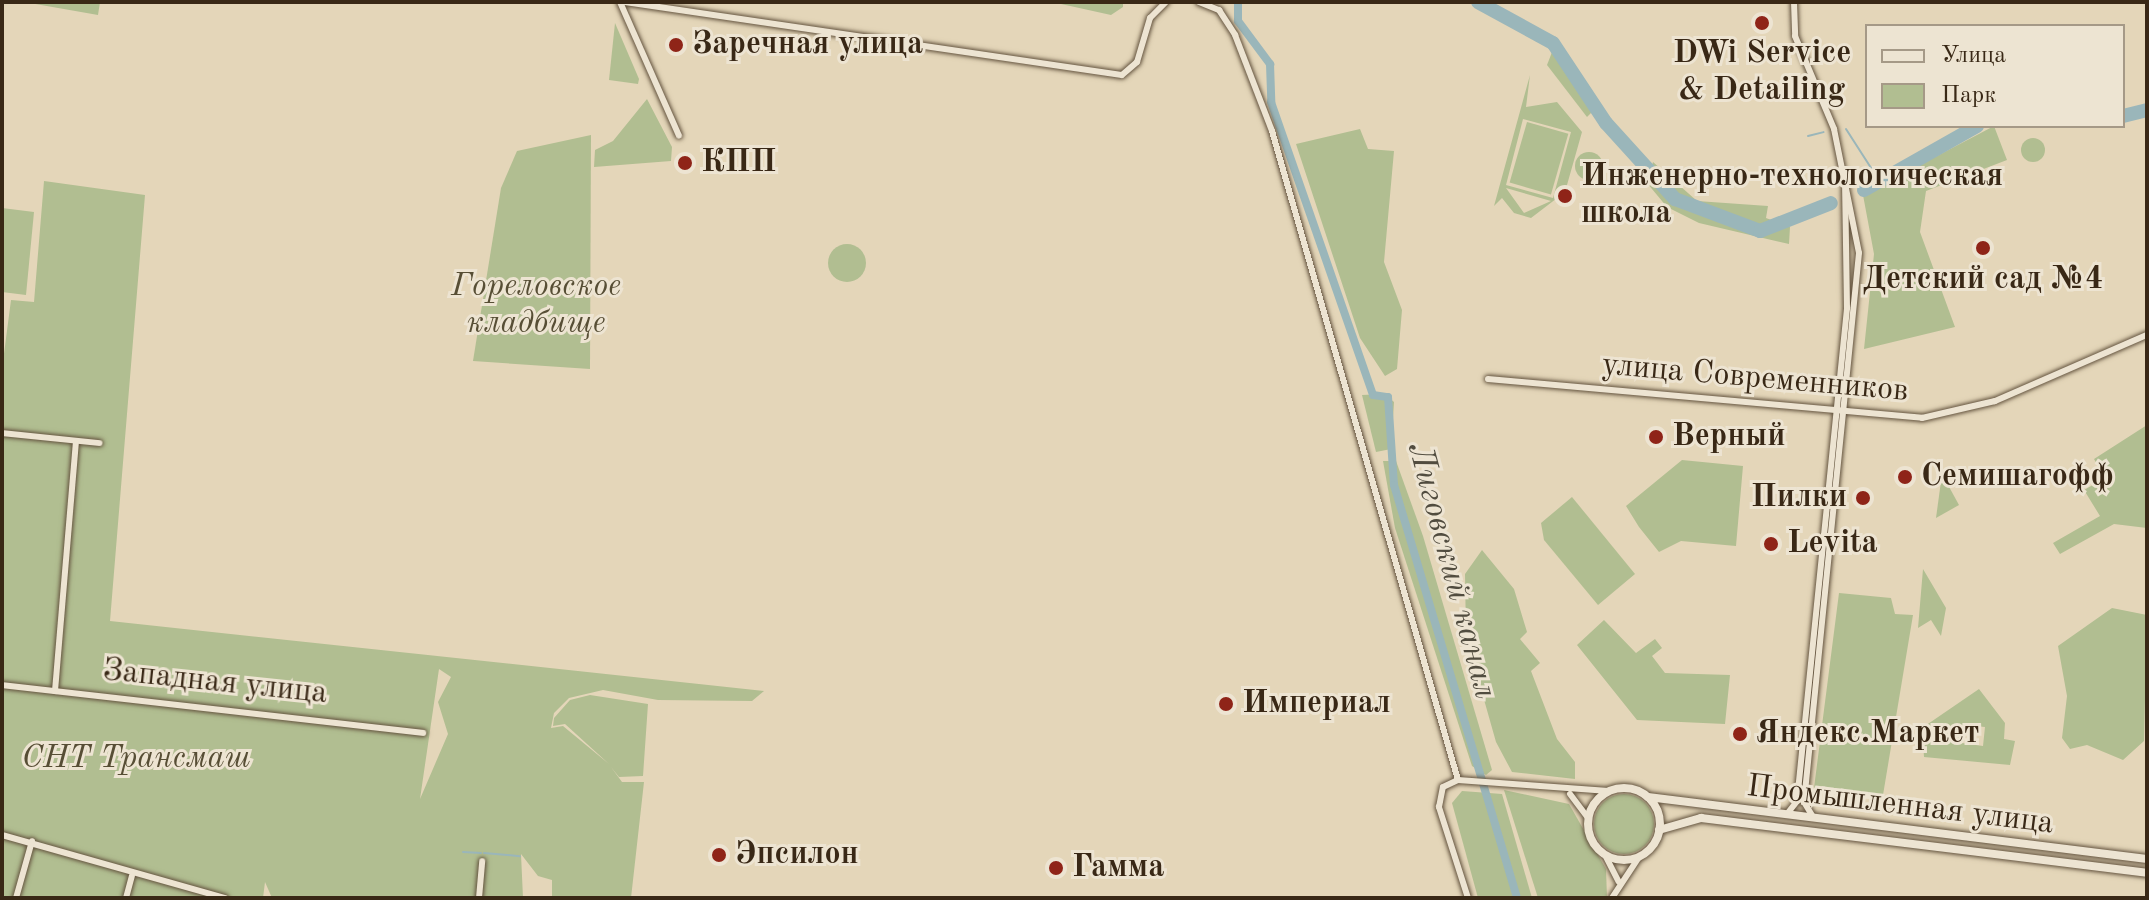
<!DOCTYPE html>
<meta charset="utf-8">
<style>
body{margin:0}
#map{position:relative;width:2149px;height:900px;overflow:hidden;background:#e4d6b9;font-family:"Old Standard TT",serif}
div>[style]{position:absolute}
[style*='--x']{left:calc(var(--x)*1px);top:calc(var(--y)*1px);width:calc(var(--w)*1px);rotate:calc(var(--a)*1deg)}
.green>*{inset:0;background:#b1be91;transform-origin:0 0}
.round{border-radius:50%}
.stream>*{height:2px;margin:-1px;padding:0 1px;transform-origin:1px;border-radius:1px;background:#9ab6ba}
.canal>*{height:8px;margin:-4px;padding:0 4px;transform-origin:4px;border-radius:4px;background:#9ab6ba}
.river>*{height:14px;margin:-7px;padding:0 7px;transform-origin:7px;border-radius:7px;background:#9ab6ba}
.roads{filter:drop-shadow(0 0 2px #64543f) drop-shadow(0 0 2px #64543f)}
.minor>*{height:6px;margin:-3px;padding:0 3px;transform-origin:3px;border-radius:3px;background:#ede4d2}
.tertiary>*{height:8px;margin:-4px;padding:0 4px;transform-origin:4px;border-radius:4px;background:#ede4d2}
.tertiary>.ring{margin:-4px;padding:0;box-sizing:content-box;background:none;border:8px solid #ede4d2;border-radius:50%}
.dots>*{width:22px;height:22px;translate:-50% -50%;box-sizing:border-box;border:4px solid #ede4d2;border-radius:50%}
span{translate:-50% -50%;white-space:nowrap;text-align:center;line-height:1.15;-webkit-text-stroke:6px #ede4d2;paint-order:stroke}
.poi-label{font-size:32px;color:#392816;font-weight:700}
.left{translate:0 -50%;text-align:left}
.right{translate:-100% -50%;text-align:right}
.park-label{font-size:32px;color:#574e35;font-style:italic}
.street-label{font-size:32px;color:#392816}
.water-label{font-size:34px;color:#514c3f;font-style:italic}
.frame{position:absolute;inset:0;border:4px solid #392816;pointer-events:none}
.legend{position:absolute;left:1865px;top:24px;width:260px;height:104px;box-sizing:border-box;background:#ede4d2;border:2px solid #a59987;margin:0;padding:10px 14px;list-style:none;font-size:24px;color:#392816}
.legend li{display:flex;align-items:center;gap:16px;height:40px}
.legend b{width:40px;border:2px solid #a59987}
</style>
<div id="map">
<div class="green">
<i style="clip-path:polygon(24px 2px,100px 2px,98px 15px)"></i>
<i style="clip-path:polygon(1052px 2px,1123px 2px,1123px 7px,1111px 15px)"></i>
<i style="clip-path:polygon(615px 23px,639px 79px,638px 84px,609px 80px)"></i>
<i style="clip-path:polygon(1554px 47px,1595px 109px,1587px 117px,1547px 65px)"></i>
<i style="clip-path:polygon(evenodd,1530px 75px,1526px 107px,1557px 102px,1582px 132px,1565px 192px,1531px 218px,1514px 213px,1502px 198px,1494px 206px,1530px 75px,1523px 119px,1571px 132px,1553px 198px,1506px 185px,1523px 119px,1530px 75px,1506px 188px,1551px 201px,1524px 213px,1506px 188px)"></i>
<i style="clip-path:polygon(647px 99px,672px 147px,671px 161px,594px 167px,595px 150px,613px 141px)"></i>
<i style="left:1527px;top:122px;width:43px;height:63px;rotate:16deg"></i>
<i style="clip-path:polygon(1994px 126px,2007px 160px,1926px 191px,1920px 232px,1955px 327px,1864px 349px,1874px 254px,1863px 195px)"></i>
<i style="clip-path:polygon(1360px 129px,1368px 149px,1394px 151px,1384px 262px,1402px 310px,1397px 369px,1385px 376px,1360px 338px,1296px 144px)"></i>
<i style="clip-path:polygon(591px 135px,590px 369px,473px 361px,501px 188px,517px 151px)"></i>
<i class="round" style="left:2021px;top:138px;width:24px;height:24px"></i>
<i class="round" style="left:1575px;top:152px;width:28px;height:28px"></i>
<i style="clip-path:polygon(1653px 162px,1697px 201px,1768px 206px,1766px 218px,1790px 227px,1789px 244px,1699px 223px,1667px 207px,1647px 183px)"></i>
<i style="clip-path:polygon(evenodd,44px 181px,145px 195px,110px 621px,764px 691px,752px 701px,658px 700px,603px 690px,569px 698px,554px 713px,551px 728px,563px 726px,609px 764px,565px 724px,553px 726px,554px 718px,570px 700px,590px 695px,648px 704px,643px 776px,619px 777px,611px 767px,622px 782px,644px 782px,631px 898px,552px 898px,552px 880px,538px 876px,521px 854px,523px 898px,272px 898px,265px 882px,263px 898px,2px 898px,2px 369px,11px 300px,34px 302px,44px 181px,439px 669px,451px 677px,438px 702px,448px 734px,420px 799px,439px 669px)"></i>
<i style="clip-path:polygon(2px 208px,34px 212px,26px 295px,2px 292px)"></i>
<i class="round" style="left:828px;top:244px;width:38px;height:38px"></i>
<i style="clip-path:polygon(1384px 394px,1394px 402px,1391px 449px,1376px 452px,1362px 395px)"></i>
<i style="clip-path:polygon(2147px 425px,2147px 528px,2114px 524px,2060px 554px,2053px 543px,2100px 516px,2084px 490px,2105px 478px,2094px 459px)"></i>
<i style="clip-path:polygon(1682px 460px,1743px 466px,1736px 546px,1681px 541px,1659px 552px,1639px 527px,1626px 506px)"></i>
<i style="clip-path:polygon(1383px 461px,1396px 461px,1423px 536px,1492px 770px,1486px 775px,1472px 766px,1395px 528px)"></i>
<i style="clip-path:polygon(1942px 474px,1959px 505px,1936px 518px)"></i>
<i style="clip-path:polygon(1572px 497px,1635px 574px,1598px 605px,1544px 540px,1541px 523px)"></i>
<i style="clip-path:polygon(1482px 550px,1514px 589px,1527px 632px,1520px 639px,1540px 663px,1531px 671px,1557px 739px,1575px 762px,1575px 779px,1512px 772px,1496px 742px,1466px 636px,1465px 574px)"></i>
<i style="clip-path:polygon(1923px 569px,1946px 608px,1941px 636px,1931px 620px,1918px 628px)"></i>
<i style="clip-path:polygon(1839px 593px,1891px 598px,1895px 614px,1913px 615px,1883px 795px,1814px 788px)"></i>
<i style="clip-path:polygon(2112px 608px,2147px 615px,2144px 741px,2123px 760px,2087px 745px,2070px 749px,2062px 738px,2067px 696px,2058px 646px)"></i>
<i style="clip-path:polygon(1604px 620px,1636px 653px,1655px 639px,1662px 648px,1652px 656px,1665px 673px,1730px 675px,1725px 724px,1637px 720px,1577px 645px)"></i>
<i style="clip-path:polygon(evenodd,1979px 689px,2005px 723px,2004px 739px,2015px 741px,2010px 765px,1924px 757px,1922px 728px,1979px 689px,1964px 725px,1985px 727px,1983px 746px,1962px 743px,1964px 725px)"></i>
<i style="clip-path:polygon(1504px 790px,1569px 804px,1606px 869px,1607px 898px,1538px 898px)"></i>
<i style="clip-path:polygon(1462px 791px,1502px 794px,1532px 898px,1478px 898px,1452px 803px)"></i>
<i class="round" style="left:1594px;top:794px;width:60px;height:60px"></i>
</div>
<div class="stream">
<i style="--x:1846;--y:129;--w:50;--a:57.3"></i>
<i style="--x:1873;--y:171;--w:17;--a:17"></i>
<i style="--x:1808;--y:136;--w:16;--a:-14"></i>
<i style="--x:463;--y:852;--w:18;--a:3"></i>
<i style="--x:484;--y:853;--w:36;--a:5"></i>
</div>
<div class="canal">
<i style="--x:1238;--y:2;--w:19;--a:90"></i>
<i style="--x:1238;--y:21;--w:54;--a:53.3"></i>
<i style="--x:1270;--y:64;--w:38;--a:88"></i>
<i style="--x:1271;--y:102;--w:310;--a:70.8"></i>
<i style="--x:1373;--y:395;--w:15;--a:8"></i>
<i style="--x:1388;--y:397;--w:88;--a:86.1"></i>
<i style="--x:1394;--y:485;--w:431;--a:73.4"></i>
</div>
<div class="river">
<i style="--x:1478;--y:2;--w:85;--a:28.7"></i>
<i style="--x:1553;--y:43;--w:96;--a:56.5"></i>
<i style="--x:1606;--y:123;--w:103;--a:47.8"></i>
<i style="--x:1675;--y:199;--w:91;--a:20.6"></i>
<i style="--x:1760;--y:231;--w:76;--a:-21.5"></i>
<i style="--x:2123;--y:116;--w:25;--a:-14"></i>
<i style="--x:1864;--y:190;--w:130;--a:-29.5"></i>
</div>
<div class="roads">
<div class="minor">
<i style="--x:620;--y:2;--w:146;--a:66.2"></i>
<i style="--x:625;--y:2;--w:502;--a:8.36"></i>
<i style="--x:1122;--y:75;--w:20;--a:-41"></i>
<i style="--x:1137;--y:62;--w:46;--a:-73.5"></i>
<i style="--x:1150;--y:18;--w:23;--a:-45"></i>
<i style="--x:1199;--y:2;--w:22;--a:22"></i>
<i style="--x:1219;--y:10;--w:30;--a:57"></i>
<i style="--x:1235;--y:35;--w:103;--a:68.9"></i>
<i style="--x:1272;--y:131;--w:675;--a:74.01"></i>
<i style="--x:1794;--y:2;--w:34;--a:88"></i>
<i style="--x:1795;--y:36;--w:101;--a:67.2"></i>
<i style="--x:1834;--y:129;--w:126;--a:78.6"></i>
<i style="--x:1859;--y:253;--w:552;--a:95.72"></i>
<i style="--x:1804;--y:802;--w:17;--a:59"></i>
<i style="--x:1488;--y:379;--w:436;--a:5.1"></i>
<i style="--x:1922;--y:418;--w:75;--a:-13.1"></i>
<i style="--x:1995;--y:401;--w:166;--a:-23.5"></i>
<i style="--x:2;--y:433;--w:98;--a:5.9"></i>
<i style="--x:2;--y:685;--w:424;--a:6.5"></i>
<i style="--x:55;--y:691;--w:249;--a:-85.2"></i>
<i style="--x:1570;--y:794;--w:30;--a:53"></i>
<i style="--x:1787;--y:814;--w:16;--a:-52"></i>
<i style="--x:1797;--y:801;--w:496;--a:-84.2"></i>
<i style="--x:1847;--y:308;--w:126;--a:-90.9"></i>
<i style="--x:2;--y:835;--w:232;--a:15.8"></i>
<i style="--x:1605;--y:855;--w:30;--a:63"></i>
<i style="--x:16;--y:898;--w:59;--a:-74.3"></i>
<i style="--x:126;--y:898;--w:23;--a:-75"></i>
<i style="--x:479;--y:898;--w:37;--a:-85"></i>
<i style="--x:1468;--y:898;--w:96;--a:-107.7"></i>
<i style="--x:1439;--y:807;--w:20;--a:-79"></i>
<i style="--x:1443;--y:787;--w:17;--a:-25"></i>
<i style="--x:1458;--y:780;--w:151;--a:4.2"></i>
<i style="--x:1612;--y:898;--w:49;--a:-56.6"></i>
</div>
<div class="tertiary">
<i class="ring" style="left:1588px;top:788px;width:64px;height:64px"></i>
<i style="--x:1648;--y:797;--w:503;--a:7.08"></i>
<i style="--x:1659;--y:830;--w:44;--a:-15.9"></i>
<i style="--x:1701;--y:818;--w:449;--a:7"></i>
</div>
</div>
<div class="dots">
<i style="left:1762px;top:23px;background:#8f2418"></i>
<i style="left:676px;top:45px;background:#8f2418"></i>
<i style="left:685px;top:163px;background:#8f2418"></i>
<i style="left:1565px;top:196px;background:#8f2418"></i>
<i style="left:1983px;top:248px;background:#8f2418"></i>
<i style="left:1656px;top:437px;background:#8f2418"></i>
<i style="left:1905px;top:477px;background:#8f2418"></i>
<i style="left:1863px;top:498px;background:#8f2418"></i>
<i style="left:1771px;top:544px;background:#8f2418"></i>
<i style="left:1226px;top:704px;background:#8f2418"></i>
<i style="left:1740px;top:734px;background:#8f2418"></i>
<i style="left:719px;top:855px;background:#8f2418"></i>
<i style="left:1056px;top:868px;background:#8f2418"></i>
</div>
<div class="poi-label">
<span class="left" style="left:692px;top:45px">Заречная улица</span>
<span style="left:1762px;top:73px">DWi Service<br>&amp; Detailing</span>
<span class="left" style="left:701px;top:163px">КПП</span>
<span class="left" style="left:1581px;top:196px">Инженерно-технологическая<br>школа</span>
<span style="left:1983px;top:280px">Детский сад №4</span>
<span class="left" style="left:1672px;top:437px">Верный</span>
<span class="left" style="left:1921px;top:477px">Семишагофф</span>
<span class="right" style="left:1847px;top:498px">Пилки</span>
<span class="left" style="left:1787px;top:544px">Levita</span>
<span class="left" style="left:1242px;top:704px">Империал</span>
<span class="left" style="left:1756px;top:734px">Яндекс.Маркет</span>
<span class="left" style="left:735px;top:855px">Эпсилон</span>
<span class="left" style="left:1072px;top:868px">Гамма</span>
</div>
<div class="park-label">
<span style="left:536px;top:306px">Гореловское<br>кладбище</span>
<span style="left:136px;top:759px">СНТ Трансмаш</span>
</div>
<div class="street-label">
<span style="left:1755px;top:379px;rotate:5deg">улица Современников</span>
<span style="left:215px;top:683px;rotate:6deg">Западная улица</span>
<span style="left:1900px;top:806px;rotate:7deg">Промышленная улица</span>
</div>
<div class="water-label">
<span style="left:1451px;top:571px;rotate:75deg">Лиговский канал</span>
</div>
<div class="frame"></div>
<ul class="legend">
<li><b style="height:10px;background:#ede4d2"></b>Улица</li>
<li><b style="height:22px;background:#b1be91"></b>Парк</li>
</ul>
</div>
